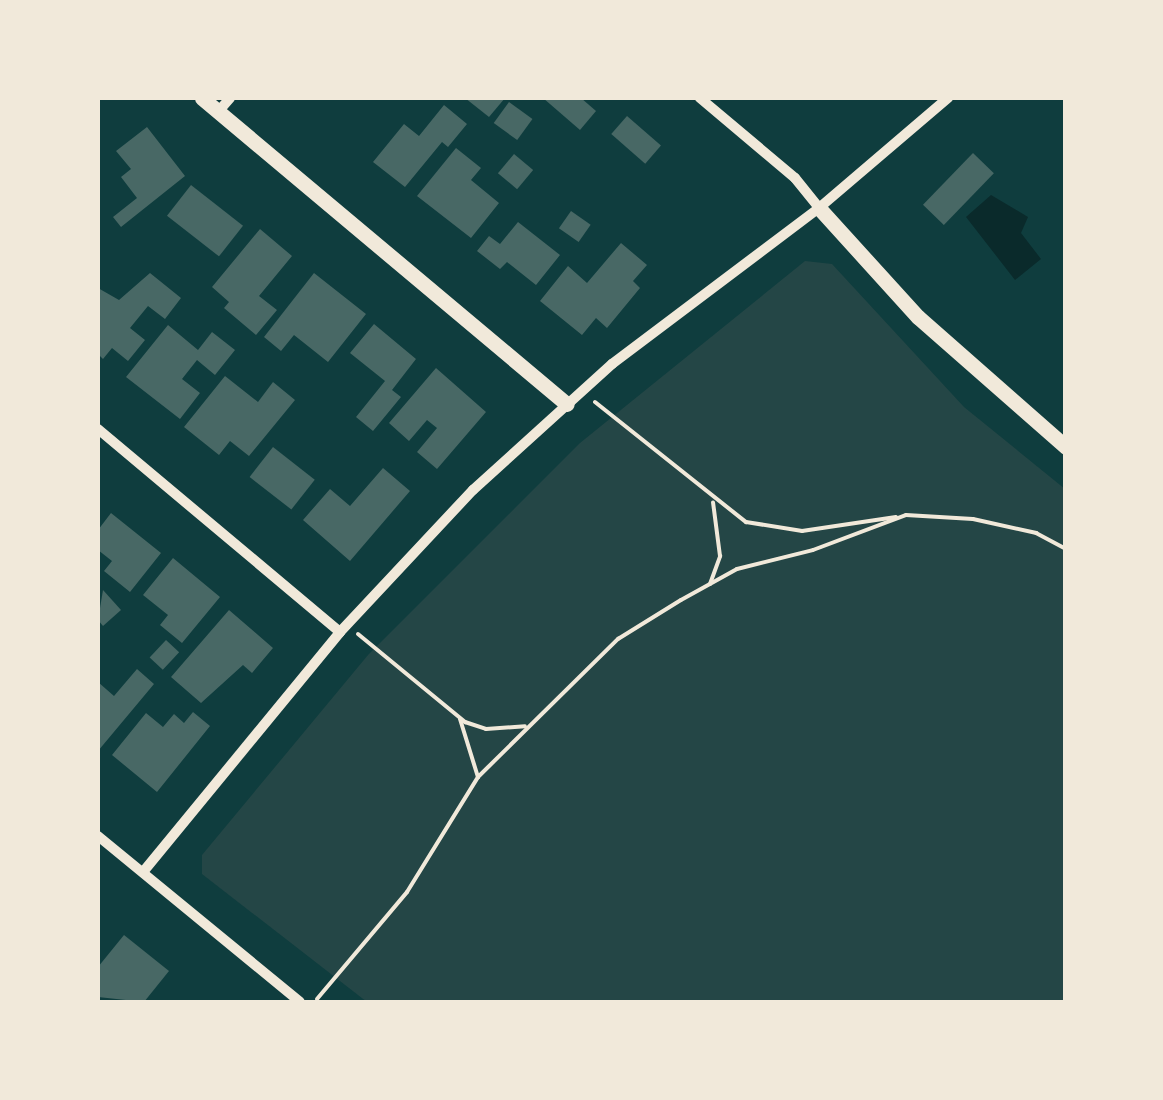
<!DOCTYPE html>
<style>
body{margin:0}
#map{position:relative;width:1163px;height:1100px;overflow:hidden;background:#0f3d3e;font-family:Commissioner,sans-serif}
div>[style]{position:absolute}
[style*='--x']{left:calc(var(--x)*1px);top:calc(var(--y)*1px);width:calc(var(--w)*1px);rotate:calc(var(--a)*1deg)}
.green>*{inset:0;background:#244646}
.water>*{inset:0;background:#0a2a2b}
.building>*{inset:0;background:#486865;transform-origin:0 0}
.path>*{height:4px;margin:-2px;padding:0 2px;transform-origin:2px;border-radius:2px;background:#f1e9da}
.minor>*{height:10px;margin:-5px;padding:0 5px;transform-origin:5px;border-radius:5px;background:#f1e9da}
.tertiary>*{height:15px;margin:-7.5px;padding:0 7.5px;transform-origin:7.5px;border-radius:7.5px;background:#f1e9da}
span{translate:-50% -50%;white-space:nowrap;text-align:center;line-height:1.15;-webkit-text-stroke:8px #f1e9da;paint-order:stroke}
.frame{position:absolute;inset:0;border:100px solid #f1e9da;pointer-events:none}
</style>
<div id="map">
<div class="green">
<i style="clip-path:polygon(805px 261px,832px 264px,964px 407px,1065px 489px,1065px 1002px,367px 1002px,202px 874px,202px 855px,368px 655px,580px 443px)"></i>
</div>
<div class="water">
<i style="clip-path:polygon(991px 195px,1028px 217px,1021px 233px,1041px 259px,1015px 280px,966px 217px)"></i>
</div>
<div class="building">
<i style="clip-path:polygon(465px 98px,505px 98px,489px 117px)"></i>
<i style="clip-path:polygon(543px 98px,581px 98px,596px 111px,580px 130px)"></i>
<i style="left:509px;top:102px;width:29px;height:26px;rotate:36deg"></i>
<i style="clip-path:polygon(444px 105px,467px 124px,448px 147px,442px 142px,405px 187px,373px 162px,404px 124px,419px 136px)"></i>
<i style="left:627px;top:116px;width:45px;height:24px;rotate:41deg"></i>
<i style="clip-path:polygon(147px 127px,185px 176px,121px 227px,113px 217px,137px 198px,121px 177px,131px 169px,116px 151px)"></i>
<i style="clip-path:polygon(456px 148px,481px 168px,471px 180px,499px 203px,471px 238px,417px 196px)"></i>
<i style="left:973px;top:153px;width:29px;height:72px;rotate:44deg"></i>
<i style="left:514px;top:154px;width:25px;height:25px;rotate:40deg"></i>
<i style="left:191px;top:185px;width:66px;height:39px;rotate:38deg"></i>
<i style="left:571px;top:211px;width:24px;height:21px;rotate:35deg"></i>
<i style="clip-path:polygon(518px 222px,560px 255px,536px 285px,507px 262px,500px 269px,477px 251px,489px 236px,500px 244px)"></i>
<i style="clip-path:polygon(260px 229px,292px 256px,259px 296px,277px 310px,256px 335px,224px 308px,229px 302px,212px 287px)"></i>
<i style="clip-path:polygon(621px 243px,647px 265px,633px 281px,640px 288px,607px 328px,596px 318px,582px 335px,540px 301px,568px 266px,587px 283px)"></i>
<i style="clip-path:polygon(150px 273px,181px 298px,165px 319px,148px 306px,130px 328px,145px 340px,128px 361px,112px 348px,103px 359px,98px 354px,98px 288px,119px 300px)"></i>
<i style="clip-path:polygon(314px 273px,366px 314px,328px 362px,294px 335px,281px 351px,264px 337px)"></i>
<i style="clip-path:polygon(374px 324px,416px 359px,392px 390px,401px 397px,373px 431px,356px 417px,385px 381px,350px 353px)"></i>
<i style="clip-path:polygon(168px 325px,198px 350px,212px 332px,235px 350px,215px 375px,197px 360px,182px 379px,200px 393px,180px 419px,126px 377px)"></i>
<i style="clip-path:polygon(436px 368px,486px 412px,437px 469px,417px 452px,437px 428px,427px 420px,409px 441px,389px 423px)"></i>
<i style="clip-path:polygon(225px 376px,258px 402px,273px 382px,295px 400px,249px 456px,230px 441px,219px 455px,184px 427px)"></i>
<i style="left:273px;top:447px;width:53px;height:38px;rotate:38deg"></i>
<i style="clip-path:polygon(383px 468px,410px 491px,350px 561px,303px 520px,330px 489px,350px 506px)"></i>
<i style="clip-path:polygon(111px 513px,161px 553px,130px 592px,104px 571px,112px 561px,98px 550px,98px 530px)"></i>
<i style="clip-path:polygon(173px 558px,220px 597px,182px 643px,160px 625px,168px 615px,143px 595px)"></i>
<i style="clip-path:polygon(103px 590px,121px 610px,103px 626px,98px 620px)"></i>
<i style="clip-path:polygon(229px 610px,273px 648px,252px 673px,243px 665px,201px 703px,171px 677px)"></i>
<i style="left:166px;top:640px;width:18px;height:24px;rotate:43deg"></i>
<i style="clip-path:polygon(137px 669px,154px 684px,98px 751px,98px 682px,114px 696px)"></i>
<i style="clip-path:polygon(193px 712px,210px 726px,157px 792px,112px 755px,146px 713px,163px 727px,174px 714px,184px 723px)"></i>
<i style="clip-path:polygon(124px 935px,169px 971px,144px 1002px,98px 997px,98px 967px)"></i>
</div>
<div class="path">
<i style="--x:595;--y:402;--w:193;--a:38.5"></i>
<i style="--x:746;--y:522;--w:57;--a:9.1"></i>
<i style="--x:802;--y:531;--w:95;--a:-8.5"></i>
<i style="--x:710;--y:584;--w:30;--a:-70"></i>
<i style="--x:720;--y:556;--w:54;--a:-97.4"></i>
<i style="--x:358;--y:634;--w:139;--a:39.4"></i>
<i style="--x:465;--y:722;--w:22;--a:18"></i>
<i style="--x:486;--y:729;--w:39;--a:-4"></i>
<i style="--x:460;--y:719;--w:61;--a:72.8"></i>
<i style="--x:317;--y:999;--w:140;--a:-49.9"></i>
<i style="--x:407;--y:892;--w:135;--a:-58.3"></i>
<i style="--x:478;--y:777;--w:197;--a:-44.6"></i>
<i style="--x:618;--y:639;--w:74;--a:-31.8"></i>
<i style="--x:681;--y:600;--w:64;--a:-29"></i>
<i style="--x:737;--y:569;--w:78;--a:-14"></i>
<i style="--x:813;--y:550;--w:99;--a:-20.6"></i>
<i style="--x:906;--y:515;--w:67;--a:3.4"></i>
<i style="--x:973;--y:519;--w:65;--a:12.5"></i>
<i style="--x:1036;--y:533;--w:34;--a:28"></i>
</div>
<div class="minor">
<i style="--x:700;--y:98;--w:124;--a:40.1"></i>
<i style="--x:795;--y:178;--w:38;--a:51"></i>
<i style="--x:217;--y:113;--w:20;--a:-49"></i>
<i style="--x:98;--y:429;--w:316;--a:40"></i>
<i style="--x:98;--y:836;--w:261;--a:39.4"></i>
<i style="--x:143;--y:872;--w:310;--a:-50.6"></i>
<i style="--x:340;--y:632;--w:195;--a:-46.9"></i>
<i style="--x:473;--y:490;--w:188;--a:-42.2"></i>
<i style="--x:612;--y:364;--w:259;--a:-37"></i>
<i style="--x:819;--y:208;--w:170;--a:-40.5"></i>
</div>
<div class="tertiary">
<i style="--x:202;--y:98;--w:476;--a:40"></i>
<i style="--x:819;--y:208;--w:147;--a:47.8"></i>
<i style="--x:918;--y:317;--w:197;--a:41.3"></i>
</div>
<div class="frame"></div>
</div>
